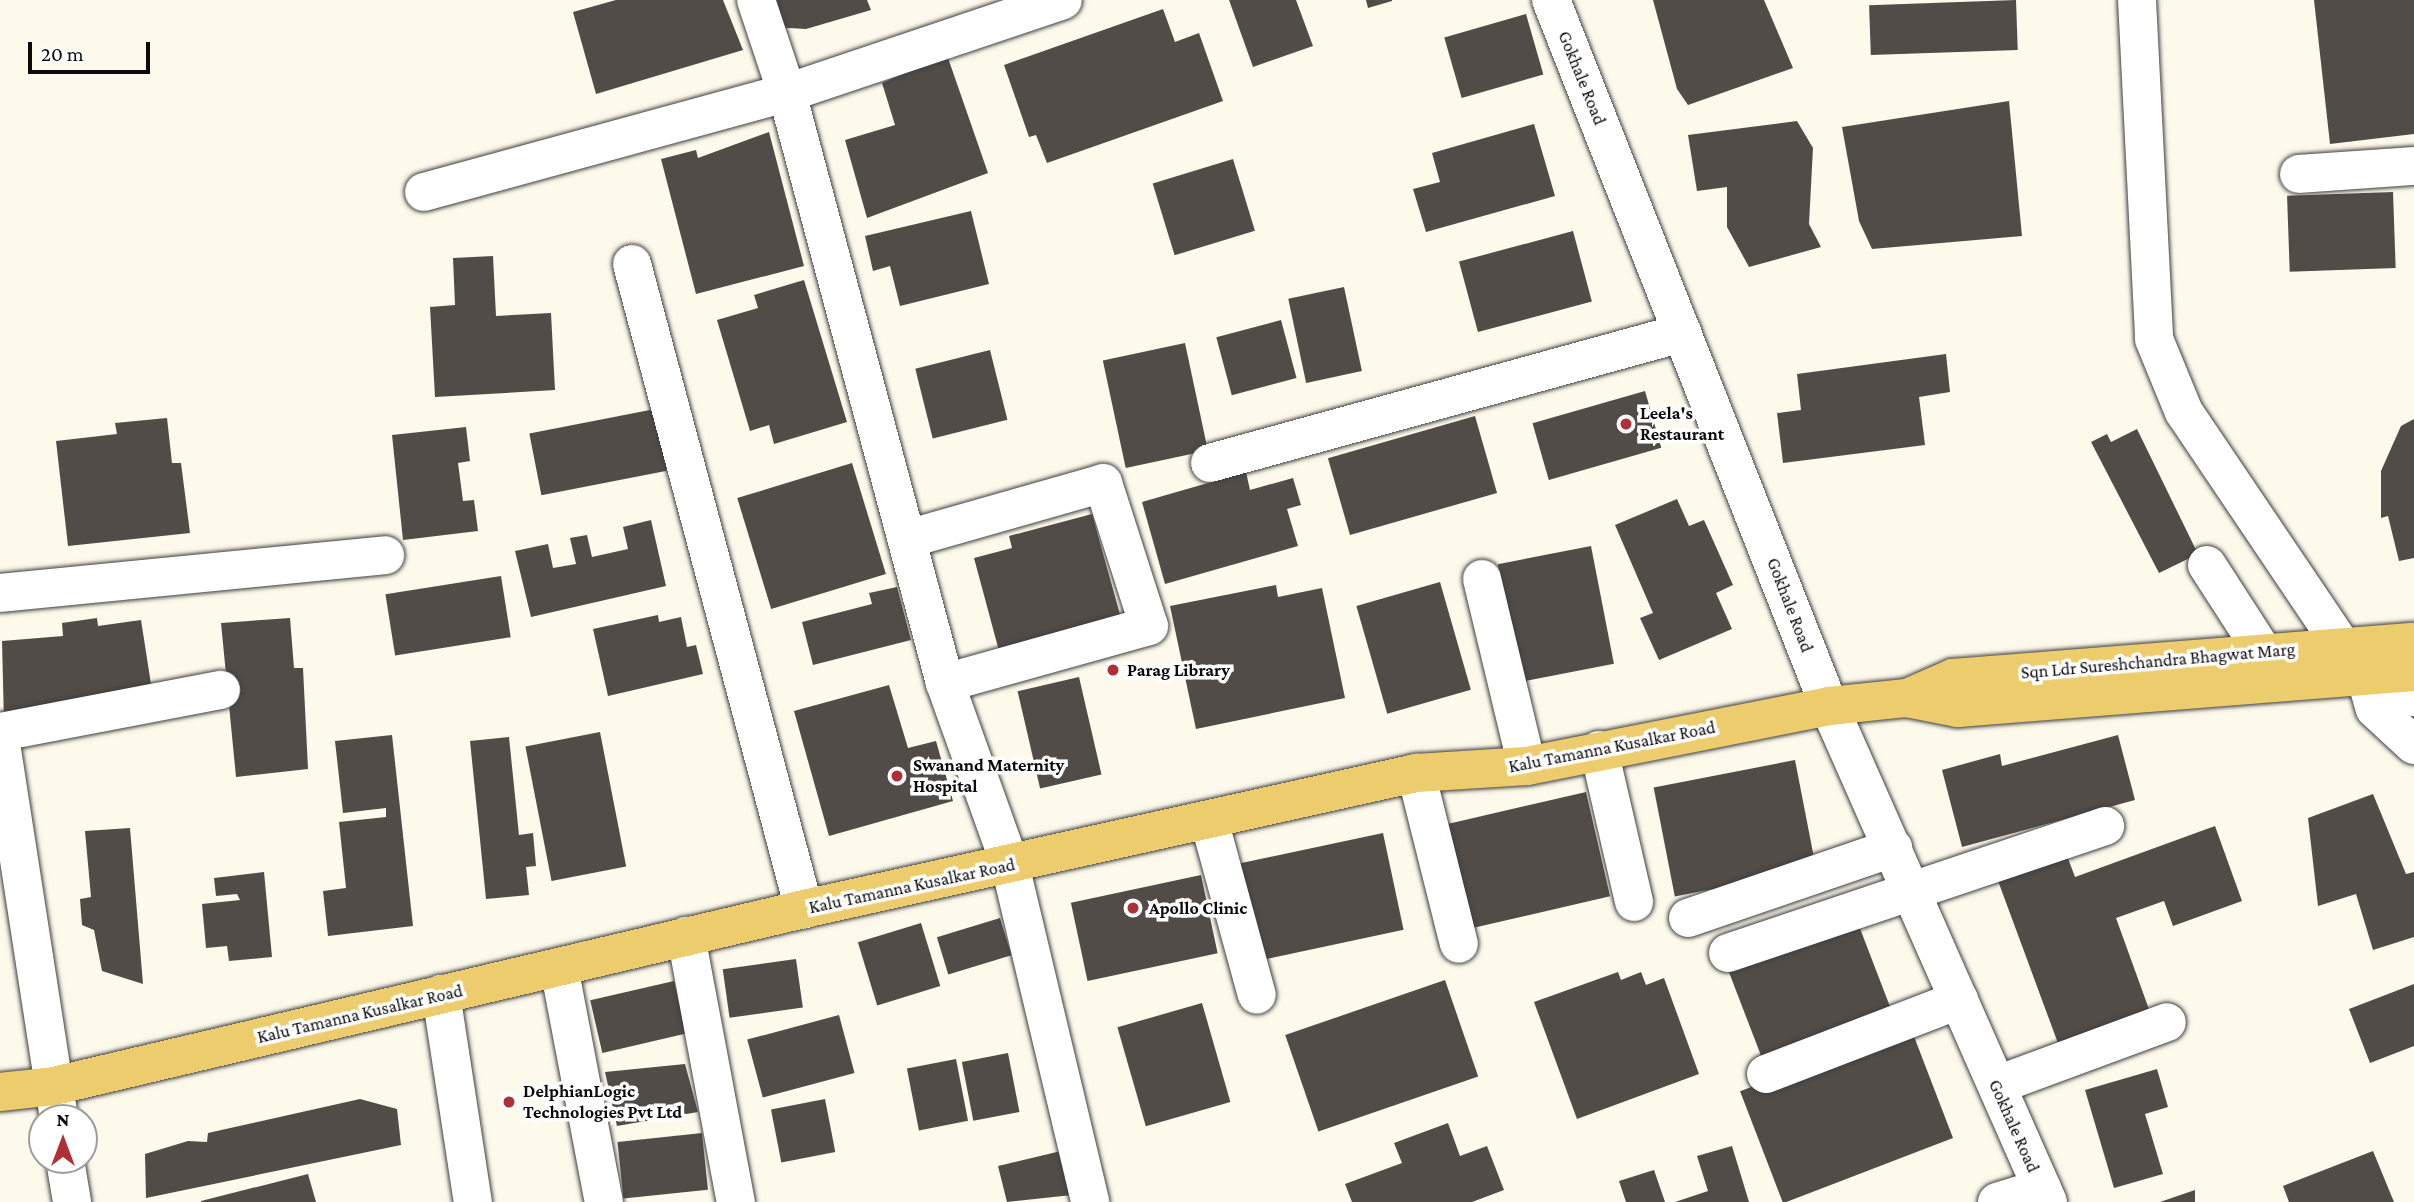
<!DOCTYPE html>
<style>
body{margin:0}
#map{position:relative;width:2414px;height:1202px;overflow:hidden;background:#fdf9eb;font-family:"Crimson Pro",serif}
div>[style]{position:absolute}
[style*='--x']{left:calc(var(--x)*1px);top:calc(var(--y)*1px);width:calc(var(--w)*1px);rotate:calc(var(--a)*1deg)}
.building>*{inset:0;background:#524c48;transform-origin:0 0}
.roads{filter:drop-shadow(0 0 2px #3e3e3e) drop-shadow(0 0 2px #3e3e3e)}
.minor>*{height:38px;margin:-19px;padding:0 19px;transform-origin:19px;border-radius:19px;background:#fff}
.major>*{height:38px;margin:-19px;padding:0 19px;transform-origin:19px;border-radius:19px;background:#eccc6c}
.dots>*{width:19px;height:19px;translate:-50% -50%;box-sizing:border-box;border:4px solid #fff;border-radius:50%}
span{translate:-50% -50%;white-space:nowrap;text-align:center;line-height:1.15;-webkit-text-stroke:7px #fff;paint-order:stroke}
.street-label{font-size:18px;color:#0b0b0b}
.poi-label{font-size:18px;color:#0b0b0b;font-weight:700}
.left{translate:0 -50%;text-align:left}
.north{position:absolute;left:28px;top:1104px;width:70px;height:70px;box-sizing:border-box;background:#fff;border:2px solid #9d9d9d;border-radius:50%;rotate:0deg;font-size:19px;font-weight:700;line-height:28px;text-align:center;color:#0b0b0b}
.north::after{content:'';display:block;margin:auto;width:24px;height:32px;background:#ae3037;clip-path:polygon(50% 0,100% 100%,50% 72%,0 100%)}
.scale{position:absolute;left:28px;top:42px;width:122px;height:32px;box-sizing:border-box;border:4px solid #0b0b0b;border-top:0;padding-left:9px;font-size:21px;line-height:24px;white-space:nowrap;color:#0b0b0b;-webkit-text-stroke:5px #fff;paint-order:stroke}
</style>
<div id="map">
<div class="building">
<i style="clip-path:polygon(616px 0,723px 0,743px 50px,596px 94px,573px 12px)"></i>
<i style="clip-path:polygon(763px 0,867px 0,871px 10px,806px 29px,772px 27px)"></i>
<i style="clip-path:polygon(1229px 0,1296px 0,1313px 46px,1253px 67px)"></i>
<i style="clip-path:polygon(1366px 0,1392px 0,1392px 1px,1368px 8px)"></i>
<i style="clip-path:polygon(1653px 0,1764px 0,1793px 68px,1688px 105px,1677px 89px)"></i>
<i style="left:2016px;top:0;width:50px;height:147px;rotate:88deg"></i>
<i style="clip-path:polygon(2314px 0,2414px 0,2414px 134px,2330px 144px)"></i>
<i style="clip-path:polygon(1163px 9px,1175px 42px,1199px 33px,1223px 101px,1047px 163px,1036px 135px,1029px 137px,1004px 65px)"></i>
<i style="left:1526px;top:14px;width:63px;height:85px;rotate:74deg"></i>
<i style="clip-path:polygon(947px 55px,988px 173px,867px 218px,845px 140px,895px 125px,882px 83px)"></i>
<i style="clip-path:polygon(2009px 101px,2022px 236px,1872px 249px,1859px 221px,1842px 127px)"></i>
<i style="clip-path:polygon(1797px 121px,1813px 148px,1809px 224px,1821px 247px,1749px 267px,1727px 227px,1727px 187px,1697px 191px,1688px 135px)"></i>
<i style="clip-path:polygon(1534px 124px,1555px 196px,1426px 232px,1413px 189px,1440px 182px,1432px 153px)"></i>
<i style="clip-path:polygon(769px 132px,804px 266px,696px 294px,661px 159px,696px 150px,698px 158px)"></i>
<i style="left:1233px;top:159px;width:75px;height:84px;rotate:73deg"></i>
<i style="left:2393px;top:192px;width:76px;height:106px;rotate:88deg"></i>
<i style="clip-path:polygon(971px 211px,989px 284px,900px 306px,890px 266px,873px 271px,865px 236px)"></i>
<i style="left:1573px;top:231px;width:73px;height:118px;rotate:75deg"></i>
<i style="clip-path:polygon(493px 256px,496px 316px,551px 313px,555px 390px,435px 397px,430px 307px,455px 305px,453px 258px)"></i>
<i style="clip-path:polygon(804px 280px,847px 422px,774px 444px,769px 425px,750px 431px,717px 320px,758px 308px,754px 295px)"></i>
<i style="left:1344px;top:287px;width:86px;height:57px;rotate:78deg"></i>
<i style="left:1281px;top:320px;width:60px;height:67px;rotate:75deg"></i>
<i style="left:1185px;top:343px;width:110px;height:84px;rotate:78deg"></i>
<i style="left:990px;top:350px;width:72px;height:77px;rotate:76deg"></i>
<i style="clip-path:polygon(1946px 354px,1950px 392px,1919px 397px,1925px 445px,1783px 463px,1777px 413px,1801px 410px,1797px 374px)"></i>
<i style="left:1645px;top:391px;width:59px;height:117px;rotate:74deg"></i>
<i style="left:655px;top:409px;width:63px;height:128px;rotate:79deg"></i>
<i style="left:1475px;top:416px;width:80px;height:153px;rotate:74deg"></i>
<i style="clip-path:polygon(167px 418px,172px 463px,181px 463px,190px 533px,68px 546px,56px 441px,117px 434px,115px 423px)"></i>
<i style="clip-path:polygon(2414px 419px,2414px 558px,2399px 561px,2388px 516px,2381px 518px,2381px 471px,2401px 426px)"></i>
<i style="clip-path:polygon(466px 427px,470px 461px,458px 463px,463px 501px,474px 500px,478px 531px,403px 540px,392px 435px)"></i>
<i style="clip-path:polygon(2137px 429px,2198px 554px,2159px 573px,2091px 442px,2107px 434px,2111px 442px)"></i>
<i style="left:852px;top:463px;width:116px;height:120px;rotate:73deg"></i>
<i style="clip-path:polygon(1246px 472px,1250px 490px,1293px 478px,1301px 505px,1287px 509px,1298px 546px,1165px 584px,1142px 502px)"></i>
<i style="clip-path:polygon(1677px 499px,1689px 526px,1704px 520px,1733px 585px,1716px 593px,1732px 629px,1659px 660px,1640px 618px,1653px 613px,1615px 525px)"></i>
<i style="clip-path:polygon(1092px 514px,1121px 618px,999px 651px,974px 558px,1012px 548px,1009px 536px)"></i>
<i style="clip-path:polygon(651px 520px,666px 586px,531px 617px,515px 551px,548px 544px,553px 568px,576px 564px,570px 538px,587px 535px,592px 557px,628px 549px,623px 527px)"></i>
<i style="left:1591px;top:546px;width:120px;height:95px;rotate:79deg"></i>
<i style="left:501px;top:576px;width:62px;height:117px;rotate:81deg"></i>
<i style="left:1440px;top:582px;width:112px;height:87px;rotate:74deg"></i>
<i style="clip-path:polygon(1276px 585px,1278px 597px,1322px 588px,1345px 698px,1196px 729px,1170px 606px)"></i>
<i style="clip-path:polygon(897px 587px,911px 640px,813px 665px,802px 622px,872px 604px,869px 593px)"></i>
<i style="clip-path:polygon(658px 615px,659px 622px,681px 617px,687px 647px,696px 645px,703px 674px,608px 696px,593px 629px)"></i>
<i style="clip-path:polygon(97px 618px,98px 626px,141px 620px,153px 697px,4px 723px,2px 641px,63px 636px,62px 623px)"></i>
<i style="clip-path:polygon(290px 618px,294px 668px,303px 668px,308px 769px,236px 777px,221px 623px)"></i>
<i style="left:1079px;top:677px;width:100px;height:63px;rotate:77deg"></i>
<i style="clip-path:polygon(889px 685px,908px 748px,936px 741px,953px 801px,829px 836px,794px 711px)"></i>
<i style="left:600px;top:732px;width:137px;height:76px;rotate:79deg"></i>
<i style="clip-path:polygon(392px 735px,413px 926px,328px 936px,323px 891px,346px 888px,339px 822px,386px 817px,386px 808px,343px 813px,335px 741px)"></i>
<i style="clip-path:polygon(2118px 735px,2135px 800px,1962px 847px,1942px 770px,2000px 754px,2002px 766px)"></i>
<i style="clip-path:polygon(509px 737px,519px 835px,533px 833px,536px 866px,526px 867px,529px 895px,486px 899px,470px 741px)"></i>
<i style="left:1795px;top:760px;width:111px;height:144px;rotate:79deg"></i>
<i style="left:1586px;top:792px;width:107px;height:141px;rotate:77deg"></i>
<i style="clip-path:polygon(2373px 794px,2406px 874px,2414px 872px,2414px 937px,2373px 950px,2356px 894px,2318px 906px,2308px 818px)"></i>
<i style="clip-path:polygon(2215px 826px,2242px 901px,2173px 926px,2164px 901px,2116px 918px,2150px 1012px,2059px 1046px,1994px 870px,2063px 845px,2075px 877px)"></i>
<i style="clip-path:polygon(130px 828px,143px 984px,102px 971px,94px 930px,82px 925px,80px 899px,91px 897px,85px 831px)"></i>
<i style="left:1383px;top:833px;width:99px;height:147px;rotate:78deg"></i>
<i style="clip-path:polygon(264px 872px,272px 957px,229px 961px,227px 946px,206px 948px,202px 904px,240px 900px,237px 894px,216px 896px,214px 878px)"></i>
<i style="left:1201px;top:875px;width:80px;height:133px;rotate:78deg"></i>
<i style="left:1000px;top:918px;width:39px;height:66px;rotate:73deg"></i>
<i style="left:1856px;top:918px;width:108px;height:138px;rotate:69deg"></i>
<i style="left:921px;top:923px;width:66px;height:66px;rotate:73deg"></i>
<i style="left:796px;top:959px;width:49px;height:74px;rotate:82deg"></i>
<i style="clip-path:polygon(1618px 972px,1621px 980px,1641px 972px,1646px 985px,1664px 978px,1699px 1074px,1577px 1119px,1534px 1002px)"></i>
<i style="left:1445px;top:980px;width:102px;height:169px;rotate:71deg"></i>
<i style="left:674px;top:981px;width:54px;height:86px;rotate:77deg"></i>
<i style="clip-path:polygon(2414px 984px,2414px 1046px,2370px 1063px,2349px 1009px)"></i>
<i style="left:1202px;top:1003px;width:103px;height:88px;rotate:74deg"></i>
<i style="left:839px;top:1015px;width:60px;height:95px;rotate:75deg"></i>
<i style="left:1910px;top:1026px;width:120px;height:182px;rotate:69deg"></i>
<i style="left:1008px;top:1053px;width:60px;height:47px;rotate:79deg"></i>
<i style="left:956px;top:1059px;width:63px;height:50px;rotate:79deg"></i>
<i style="clip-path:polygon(685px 1064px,698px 1112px,617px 1126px,605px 1072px)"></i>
<i style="clip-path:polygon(2157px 1069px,2168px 1107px,2145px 1114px,2163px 1174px,2114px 1188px,2085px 1090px)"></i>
<i style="clip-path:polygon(360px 1099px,397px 1109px,401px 1145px,146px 1198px,145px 1154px,188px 1141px,207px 1142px,208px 1133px)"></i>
<i style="left:825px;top:1099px;width:54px;height:55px;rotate:79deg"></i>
<i style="clip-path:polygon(1448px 1123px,1460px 1156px,1487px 1146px,1504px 1190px,1472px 1202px,1352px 1202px,1345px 1184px,1402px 1163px,1394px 1143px)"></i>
<i style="left:702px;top:1133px;width:57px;height:85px;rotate:84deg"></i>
<i style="clip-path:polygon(1732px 1146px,1749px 1202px,1675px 1202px,1708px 1191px,1697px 1156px)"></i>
<i style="clip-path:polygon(1061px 1151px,1072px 1195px,1007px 1202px,998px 1166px)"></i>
<i style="clip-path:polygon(2373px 1151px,2394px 1202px,2289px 1202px,2283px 1186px)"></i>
<i style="clip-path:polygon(1654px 1170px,1665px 1202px,1626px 1202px,1619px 1181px)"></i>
<i style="clip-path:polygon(308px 1174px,316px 1202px,201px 1202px,201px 1201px)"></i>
<i style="clip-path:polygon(2195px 1190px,2195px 1202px,2160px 1202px)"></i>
</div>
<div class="roads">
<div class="minor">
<i style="--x:756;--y:0;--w:98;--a:71.6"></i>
<i style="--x:787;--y:93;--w:611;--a:75.01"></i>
<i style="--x:945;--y:683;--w:193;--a:70.3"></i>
<i style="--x:1010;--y:865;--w:346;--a:76.6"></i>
<i style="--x:1551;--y:0;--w:759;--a:68.51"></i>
<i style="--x:1829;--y:706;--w:542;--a:66.18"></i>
<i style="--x:2137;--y:0;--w:339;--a:87.1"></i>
<i style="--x:2154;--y:339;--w:79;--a:67.7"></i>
<i style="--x:2184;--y:412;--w:282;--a:56"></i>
<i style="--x:2299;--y:174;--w:115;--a:-4"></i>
<i style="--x:424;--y:192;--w:376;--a:-15.3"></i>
<i style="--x:787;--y:93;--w:291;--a:-18.6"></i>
<i style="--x:632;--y:264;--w:668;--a:75.07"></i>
<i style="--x:1210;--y:463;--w:490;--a:-15.4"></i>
<i style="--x:907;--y:539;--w:204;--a:-15.9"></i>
<i style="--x:1103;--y:483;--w:150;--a:72.2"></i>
<i style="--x:1149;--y:626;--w:212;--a:164.4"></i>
<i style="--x:2207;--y:565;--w:103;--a:57.2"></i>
<i style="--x:1482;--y:579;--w:192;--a:76.5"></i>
<i style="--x:0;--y:593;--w:387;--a:-5.6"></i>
<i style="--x:2365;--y:675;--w:35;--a:74"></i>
<i style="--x:2375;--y:709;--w:53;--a:42.7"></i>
<i style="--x:2365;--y:675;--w:54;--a:24.2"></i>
<i style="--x:0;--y:732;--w:225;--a:-10.8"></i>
<i style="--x:0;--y:737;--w:386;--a:81.2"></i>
<i style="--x:1599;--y:750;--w:156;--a:77"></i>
<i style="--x:1416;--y:773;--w:176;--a:75.9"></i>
<i style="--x:1209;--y:820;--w:181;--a:74.7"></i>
<i style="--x:1688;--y:918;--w:217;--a:-18.9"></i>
<i style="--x:686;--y:936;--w:271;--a:79.4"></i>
<i style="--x:1728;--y:953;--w:398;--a:-18.6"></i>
<i style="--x:559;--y:967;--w:239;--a:79.2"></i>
<i style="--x:441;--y:994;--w:210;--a:81.3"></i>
<i style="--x:1766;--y:1074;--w:207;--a:-21"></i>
<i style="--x:1997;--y:1085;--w:181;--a:-20.3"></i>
<i style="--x:65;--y:1160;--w:43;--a:80.5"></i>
<i style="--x:1997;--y:1202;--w:47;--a:-17.3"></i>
</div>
<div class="major">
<i style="--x:1907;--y:698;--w:52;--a:11.1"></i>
<i style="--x:1958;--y:708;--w:457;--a:-4.5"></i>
<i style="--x:0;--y:1092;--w:54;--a:-6.3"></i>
<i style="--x:54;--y:1086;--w:771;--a:-13.28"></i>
<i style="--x:804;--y:909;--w:627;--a:-12.53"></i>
<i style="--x:1416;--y:773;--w:111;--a:-3.6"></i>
<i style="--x:1527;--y:766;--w:308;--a:-11.2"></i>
<i style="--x:1829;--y:706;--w:78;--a:-5.9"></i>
<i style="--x:1907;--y:698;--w:50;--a:-23.5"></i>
<i style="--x:1953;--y:678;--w:462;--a:-4.5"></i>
</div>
</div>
<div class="dots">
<i style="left:1626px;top:424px;background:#ae3037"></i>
<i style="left:1113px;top:670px;background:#ae3037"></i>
<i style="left:897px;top:776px;background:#ae3037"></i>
<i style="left:1133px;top:908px;background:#ae3037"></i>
<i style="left:509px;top:1102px;background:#ae3037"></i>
</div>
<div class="street-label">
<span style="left:1582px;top:78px;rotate:68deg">Gokhale Road</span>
<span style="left:1790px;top:605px;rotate:69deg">Gokhale Road</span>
<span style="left:2158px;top:661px;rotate:-5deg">Sqn Ldr Sureshchandra Bhagwat Marg</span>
<span style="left:1612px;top:747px;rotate:-11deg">Kalu Tamanna Kusalkar Road</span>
<span style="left:912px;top:886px;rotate:-12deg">Kalu Tamanna Kusalkar Road</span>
<span style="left:360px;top:1014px;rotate:-13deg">Kalu Tamanna Kusalkar Road</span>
<span style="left:2014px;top:1126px;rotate:66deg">Gokhale Road</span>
</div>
<div class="poi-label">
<span class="left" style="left:1640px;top:424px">Leela's<br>Restaurant</span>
<span class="left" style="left:1127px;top:670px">Parag Library</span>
<span class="left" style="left:913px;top:776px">Swanand Maternity<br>Hospital</span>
<span class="left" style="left:1149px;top:908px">Apollo Clinic</span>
<span class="left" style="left:523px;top:1102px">DelphianLogic<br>Technologies Pvt Ltd</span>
</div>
<div class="north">N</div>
<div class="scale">20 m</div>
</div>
